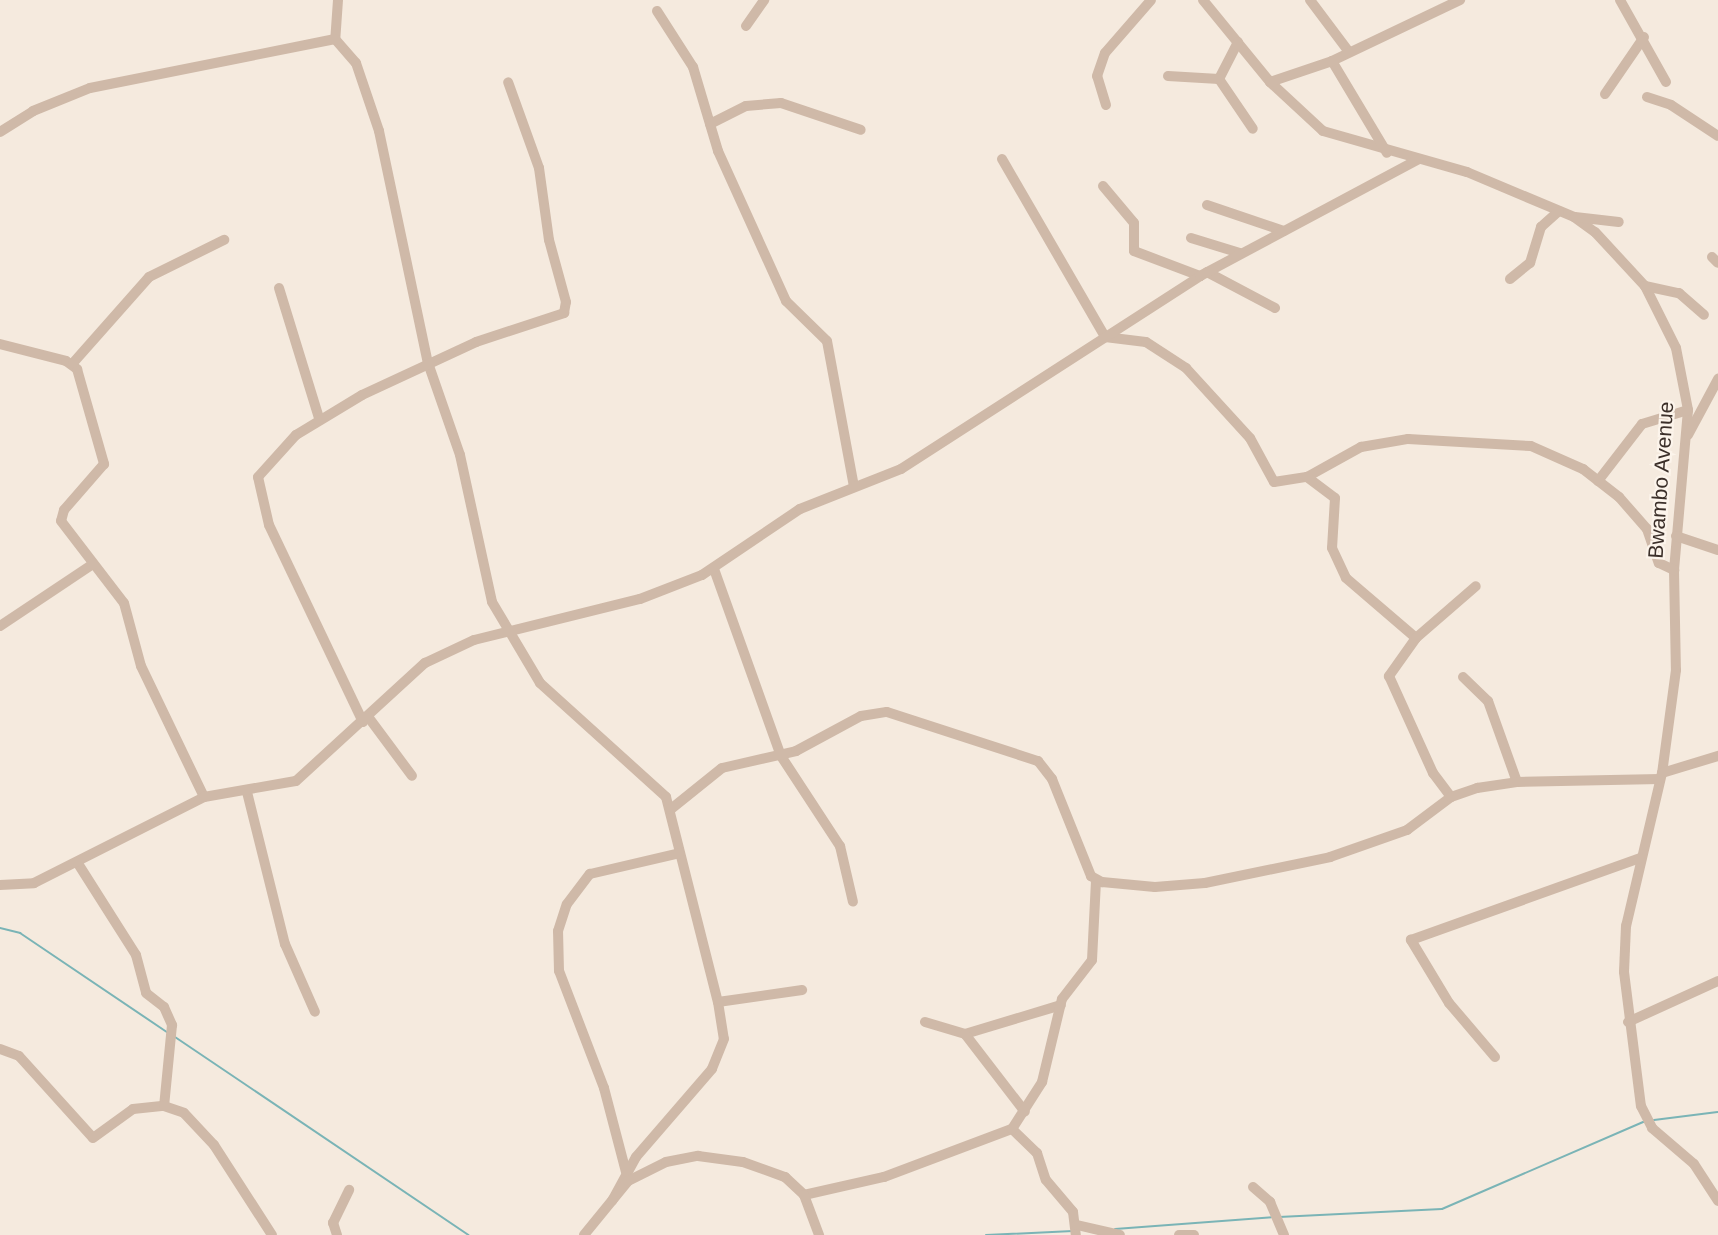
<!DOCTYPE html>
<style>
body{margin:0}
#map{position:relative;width:1718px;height:1235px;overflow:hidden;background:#f5eade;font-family:Helvetica,sans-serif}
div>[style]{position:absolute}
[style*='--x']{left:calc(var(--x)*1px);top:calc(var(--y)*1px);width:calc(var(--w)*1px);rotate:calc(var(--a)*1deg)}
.stream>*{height:2px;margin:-1px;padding:0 1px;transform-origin:1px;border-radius:1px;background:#7ab4b6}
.minor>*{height:10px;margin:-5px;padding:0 5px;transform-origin:5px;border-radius:5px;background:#cfb9a8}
span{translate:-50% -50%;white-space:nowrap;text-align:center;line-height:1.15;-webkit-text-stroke:4.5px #fcf4eb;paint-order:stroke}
.street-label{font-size:21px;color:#3b2f29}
</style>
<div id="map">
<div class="stream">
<i style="--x:0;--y:928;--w:21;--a:14"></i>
<i style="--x:20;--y:933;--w:177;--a:34"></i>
<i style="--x:175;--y:1037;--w:354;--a:34"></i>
<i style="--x:1654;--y:1120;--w:64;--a:-7.1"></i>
<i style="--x:1279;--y:1217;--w:163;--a:-2.8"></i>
<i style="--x:1442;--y:1209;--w:221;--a:-23.4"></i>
<i style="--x:1115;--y:1229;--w:159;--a:-4.3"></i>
<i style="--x:986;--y:1235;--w:87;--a:-2.6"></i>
</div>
<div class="minor">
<i style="--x:338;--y:0;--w:39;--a:94"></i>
<i style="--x:335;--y:39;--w:32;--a:49"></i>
<i style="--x:356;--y:63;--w:72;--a:71.3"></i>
<i style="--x:379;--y:131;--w:237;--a:78.1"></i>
<i style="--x:428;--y:363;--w:97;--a:70.8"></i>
<i style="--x:460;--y:455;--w:150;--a:77.7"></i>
<i style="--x:492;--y:602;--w:94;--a:59.3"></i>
<i style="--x:540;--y:683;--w:170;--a:42.1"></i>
<i style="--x:666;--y:797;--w:211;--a:75.8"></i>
<i style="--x:718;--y:1002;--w:37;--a:81"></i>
<i style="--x:724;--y:1039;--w:32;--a:112"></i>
<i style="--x:712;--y:1069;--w:116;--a:130.8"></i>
<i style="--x:636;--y:1157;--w:50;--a:118.6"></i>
<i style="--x:1203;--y:0;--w:106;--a:50.7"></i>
<i style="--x:1270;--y:82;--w:72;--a:42.8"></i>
<i style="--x:1323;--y:131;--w:150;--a:15.9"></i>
<i style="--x:1467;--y:172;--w:116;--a:22.8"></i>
<i style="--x:1574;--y:217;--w:26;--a:36"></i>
<i style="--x:1595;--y:232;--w:74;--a:47.2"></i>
<i style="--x:1645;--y:286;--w:69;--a:63.4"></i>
<i style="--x:1676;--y:348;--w:63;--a:79"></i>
<i style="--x:1688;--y:410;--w:161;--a:95"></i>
<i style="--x:1674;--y:570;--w:100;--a:88.9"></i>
<i style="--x:1676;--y:670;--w:104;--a:97.7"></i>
<i style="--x:1662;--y:773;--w:157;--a:103.2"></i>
<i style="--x:1626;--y:926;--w:46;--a:92.5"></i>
<i style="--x:1624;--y:972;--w:135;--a:82.8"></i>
<i style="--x:1641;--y:1106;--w:25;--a:63"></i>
<i style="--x:1652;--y:1128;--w:55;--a:40.6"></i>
<i style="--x:1694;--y:1164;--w:44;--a:57"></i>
<i style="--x:1310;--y:0;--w:65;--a:53.1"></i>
<i style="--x:1620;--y:0;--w:94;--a:60.7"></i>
<i style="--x:657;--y:11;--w:67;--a:57.3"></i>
<i style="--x:693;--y:67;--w:88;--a:73.4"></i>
<i style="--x:718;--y:151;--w:165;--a:65.6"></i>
<i style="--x:786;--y:301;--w:57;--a:44.3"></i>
<i style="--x:827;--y:341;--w:147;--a:79.5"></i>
<i style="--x:746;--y:26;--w:32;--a:-55"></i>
<i style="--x:1238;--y:42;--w:42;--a:117.2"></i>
<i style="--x:1219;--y:79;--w:60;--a:55.8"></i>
<i style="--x:1332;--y:61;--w:107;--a:59.1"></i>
<i style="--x:1168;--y:76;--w:51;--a:3.4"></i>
<i style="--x:1270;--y:82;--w:65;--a:-18.7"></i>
<i style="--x:1332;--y:61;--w:142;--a:-25.5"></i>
<i style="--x:1605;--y:94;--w:69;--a:-55.6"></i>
<i style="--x:1647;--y:97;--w:25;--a:18"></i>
<i style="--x:1671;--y:105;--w:56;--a:33.4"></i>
<i style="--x:1106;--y:105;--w:30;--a:-107"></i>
<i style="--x:1097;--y:76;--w:24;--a:-71"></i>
<i style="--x:1105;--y:53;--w:70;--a:-49"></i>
<i style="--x:710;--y:124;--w:40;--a:-26.6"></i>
<i style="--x:746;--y:106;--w:35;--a:-5"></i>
<i style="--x:781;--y:103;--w:84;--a:18.6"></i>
<i style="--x:0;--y:132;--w:39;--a:-32"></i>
<i style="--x:33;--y:111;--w:61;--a:-22"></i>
<i style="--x:90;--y:88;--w:250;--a:-11.3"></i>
<i style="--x:1002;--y:159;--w:206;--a:59.9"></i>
<i style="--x:1105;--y:337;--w:41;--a:7"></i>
<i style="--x:1146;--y:342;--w:48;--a:33"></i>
<i style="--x:1186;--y:368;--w:95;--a:47.6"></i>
<i style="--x:1250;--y:438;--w:50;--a:61.4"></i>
<i style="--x:1274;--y:482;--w:33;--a:-9"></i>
<i style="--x:1307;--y:477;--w:62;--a:-29.1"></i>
<i style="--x:1361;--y:447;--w:48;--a:-9.7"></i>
<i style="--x:1408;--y:439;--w:123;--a:3.3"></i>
<i style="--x:1531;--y:446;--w:57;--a:23.9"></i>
<i style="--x:1583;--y:469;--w:46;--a:37.9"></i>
<i style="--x:1619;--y:497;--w:43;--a:48.8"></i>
<i style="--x:1647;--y:529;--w:36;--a:71"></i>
<i style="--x:1659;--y:563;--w:17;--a:25"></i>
<i style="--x:1103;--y:186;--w:48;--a:50"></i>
<i style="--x:1134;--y:223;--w:28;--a:90"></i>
<i style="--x:1134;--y:251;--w:71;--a:20.7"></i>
<i style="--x:1207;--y:205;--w:81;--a:18.7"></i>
<i style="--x:1575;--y:217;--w:44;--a:6.5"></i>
<i style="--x:1191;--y:238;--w:51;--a:17"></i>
<i style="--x:1712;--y:257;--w:8;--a:45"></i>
<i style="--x:1207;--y:272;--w:77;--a:27.9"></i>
<i style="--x:1510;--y:279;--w:26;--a:-39"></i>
<i style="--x:1530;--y:263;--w:38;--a:-73"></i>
<i style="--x:1541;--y:227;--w:24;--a:-42"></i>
<i style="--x:1645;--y:286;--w:35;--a:12"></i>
<i style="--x:1679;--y:293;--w:33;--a:41"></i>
<i style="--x:279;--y:288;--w:136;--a:72.9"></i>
<i style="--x:0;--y:344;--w:68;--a:14.4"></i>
<i style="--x:66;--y:361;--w:14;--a:36"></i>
<i style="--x:77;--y:369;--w:99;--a:74.1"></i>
<i style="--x:104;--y:464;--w:61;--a:131"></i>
<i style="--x:64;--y:510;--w:11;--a:105"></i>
<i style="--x:61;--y:521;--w:103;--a:52.5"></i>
<i style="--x:124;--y:603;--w:65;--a:74.9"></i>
<i style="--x:141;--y:666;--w:145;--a:64.3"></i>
<i style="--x:73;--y:363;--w:115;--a:-48.5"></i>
<i style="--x:149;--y:277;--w:84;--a:-26.3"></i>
<i style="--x:1688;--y:435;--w:64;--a:-61.8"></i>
<i style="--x:1307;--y:477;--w:35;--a:37"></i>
<i style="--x:1335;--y:498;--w:50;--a:93.4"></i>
<i style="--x:1332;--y:548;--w:33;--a:65"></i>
<i style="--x:1346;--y:578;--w:92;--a:40.6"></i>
<i style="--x:1416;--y:638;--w:47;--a:125.4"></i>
<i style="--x:1389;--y:676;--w:107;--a:65.6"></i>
<i style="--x:1433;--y:773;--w:30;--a:53"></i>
<i style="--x:1598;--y:481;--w:72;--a:-52.3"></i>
<i style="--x:1642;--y:424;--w:48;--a:-16.9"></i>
<i style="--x:1676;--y:536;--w:44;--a:18.4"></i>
<i style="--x:714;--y:569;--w:199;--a:70.3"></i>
<i style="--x:781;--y:756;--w:108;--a:56.8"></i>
<i style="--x:840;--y:846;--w:57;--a:76.9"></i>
<i style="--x:0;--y:626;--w:112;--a:-33.7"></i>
<i style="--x:1416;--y:638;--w:79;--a:-40.9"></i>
<i style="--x:1463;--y:677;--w:35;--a:44"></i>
<i style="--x:1488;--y:701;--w:86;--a:70.3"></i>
<i style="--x:369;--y:718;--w:72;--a:53.4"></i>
<i style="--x:363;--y:722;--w:218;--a:-115.5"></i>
<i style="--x:269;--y:525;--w:49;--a:-102.9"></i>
<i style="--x:258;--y:477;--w:57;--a:-47.9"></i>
<i style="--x:296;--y:435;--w:77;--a:-31.2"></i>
<i style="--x:362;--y:395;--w:126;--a:-24.9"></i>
<i style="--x:476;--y:342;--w:93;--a:-18.2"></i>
<i style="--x:564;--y:313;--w:11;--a:-80"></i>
<i style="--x:566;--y:302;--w:64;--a:-105.3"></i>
<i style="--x:549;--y:240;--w:73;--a:-97.9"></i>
<i style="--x:539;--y:168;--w:91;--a:-109.8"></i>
<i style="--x:1662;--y:773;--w:59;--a:-16.9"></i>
<i style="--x:247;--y:792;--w:157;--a:76"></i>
<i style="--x:285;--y:944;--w:74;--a:66.2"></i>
<i style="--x:671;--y:809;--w:65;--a:-38.8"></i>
<i style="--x:722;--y:768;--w:76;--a:-12.9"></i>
<i style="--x:796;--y:751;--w:74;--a:-28.3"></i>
<i style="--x:861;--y:716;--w:26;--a:-9"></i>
<i style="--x:887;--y:712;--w:159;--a:18"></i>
<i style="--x:1038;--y:761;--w:23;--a:52"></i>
<i style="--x:1052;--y:779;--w:105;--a:68.1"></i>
<i style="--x:1091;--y:876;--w:13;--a:29"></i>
<i style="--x:1102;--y:882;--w:53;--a:5.4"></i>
<i style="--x:1155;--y:887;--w:50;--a:-4.6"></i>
<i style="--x:1205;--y:883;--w:128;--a:-11.7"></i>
<i style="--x:1330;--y:857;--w:82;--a:-19.3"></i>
<i style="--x:1407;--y:830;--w:55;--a:-36.9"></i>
<i style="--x:1451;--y:797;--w:28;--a:-19"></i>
<i style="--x:1477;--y:788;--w:40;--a:-8.5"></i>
<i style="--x:1517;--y:782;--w:143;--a:-1.2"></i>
<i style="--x:77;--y:862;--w:110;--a:57.6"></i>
<i style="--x:136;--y:955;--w:39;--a:75"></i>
<i style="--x:146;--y:993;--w:23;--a:38"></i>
<i style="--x:164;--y:1007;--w:20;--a:66"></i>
<i style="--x:172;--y:1025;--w:81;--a:95.6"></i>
<i style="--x:0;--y:885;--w:34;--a:-3"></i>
<i style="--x:34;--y:883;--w:191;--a:-26.8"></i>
<i style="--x:204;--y:797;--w:93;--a:-9.9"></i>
<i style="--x:296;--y:781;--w:175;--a:-42.5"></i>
<i style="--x:425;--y:663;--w:54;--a:-25.1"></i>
<i style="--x:474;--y:640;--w:171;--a:-13.9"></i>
<i style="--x:640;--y:599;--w:66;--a:-21.2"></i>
<i style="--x:702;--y:575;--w:118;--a:-34"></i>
<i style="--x:800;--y:509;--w:109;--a:-21.6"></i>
<i style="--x:901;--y:469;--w:356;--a:-32.8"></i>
<i style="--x:1200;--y:276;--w:248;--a:-28.1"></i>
<i style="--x:718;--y:1002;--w:85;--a:-8.1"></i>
<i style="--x:925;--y:1022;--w:42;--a:16.7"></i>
<i style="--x:965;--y:1034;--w:100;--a:-16.8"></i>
<i style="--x:1628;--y:1022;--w:99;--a:-24.5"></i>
<i style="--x:965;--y:1034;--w:98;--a:52.4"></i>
<i style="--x:0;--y:1049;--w:20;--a:20"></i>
<i style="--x:19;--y:1056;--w:110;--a:47.9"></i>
<i style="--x:93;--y:1138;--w:49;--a:-35.9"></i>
<i style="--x:133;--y:1109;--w:31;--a:-6"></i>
<i style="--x:164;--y:1106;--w:21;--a:19"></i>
<i style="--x:184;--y:1113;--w:44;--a:46.8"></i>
<i style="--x:214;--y:1145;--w:107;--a:57.2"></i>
<i style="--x:1495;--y:1057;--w:71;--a:-130.4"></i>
<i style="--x:1449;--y:1003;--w:74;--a:-121.1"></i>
<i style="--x:1411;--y:940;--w:243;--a:-19.7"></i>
<i style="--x:1012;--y:1129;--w:35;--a:44"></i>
<i style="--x:1037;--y:1153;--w:28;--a:72"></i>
<i style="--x:1046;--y:1180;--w:42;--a:49.8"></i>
<i style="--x:1073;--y:1212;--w:23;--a:83"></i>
<i style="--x:626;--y:1172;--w:87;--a:-104.7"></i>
<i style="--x:604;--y:1088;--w:125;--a:-111"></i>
<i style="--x:559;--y:971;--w:40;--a:-91.4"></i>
<i style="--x:558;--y:931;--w:28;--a:-72"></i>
<i style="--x:567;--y:904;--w:38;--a:-53"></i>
<i style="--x:590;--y:874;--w:92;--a:-13.1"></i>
<i style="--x:1253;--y:1187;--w:23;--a:41"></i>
<i style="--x:1270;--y:1202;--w:36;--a:67"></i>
<i style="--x:804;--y:1195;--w:82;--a:-12.7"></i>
<i style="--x:884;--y:1177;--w:137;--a:-20.6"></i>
<i style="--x:1012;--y:1129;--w:56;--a:-57.4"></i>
<i style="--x:1042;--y:1082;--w:85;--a:-76.5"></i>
<i style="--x:1062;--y:999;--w:49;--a:-52.4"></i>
<i style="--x:1092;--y:960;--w:80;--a:-87.1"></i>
<i style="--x:1077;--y:1225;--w:44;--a:13.1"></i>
<i style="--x:337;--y:1235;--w:13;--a:-108"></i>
<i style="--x:333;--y:1223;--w:37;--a:-64"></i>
<i style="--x:584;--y:1235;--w:70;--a:-50.8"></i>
<i style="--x:628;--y:1181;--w:42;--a:-26.6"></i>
<i style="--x:666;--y:1162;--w:33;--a:-11"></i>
<i style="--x:698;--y:1156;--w:45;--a:7.6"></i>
<i style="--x:743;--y:1162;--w:45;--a:19.7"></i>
<i style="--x:785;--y:1177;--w:26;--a:43"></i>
<i style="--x:804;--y:1195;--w:43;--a:69.4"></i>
<i style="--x:1179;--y:1235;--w:15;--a:0"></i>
</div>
<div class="street-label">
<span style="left:1661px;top:480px;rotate:-86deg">Bwambo Avenue</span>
</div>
</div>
